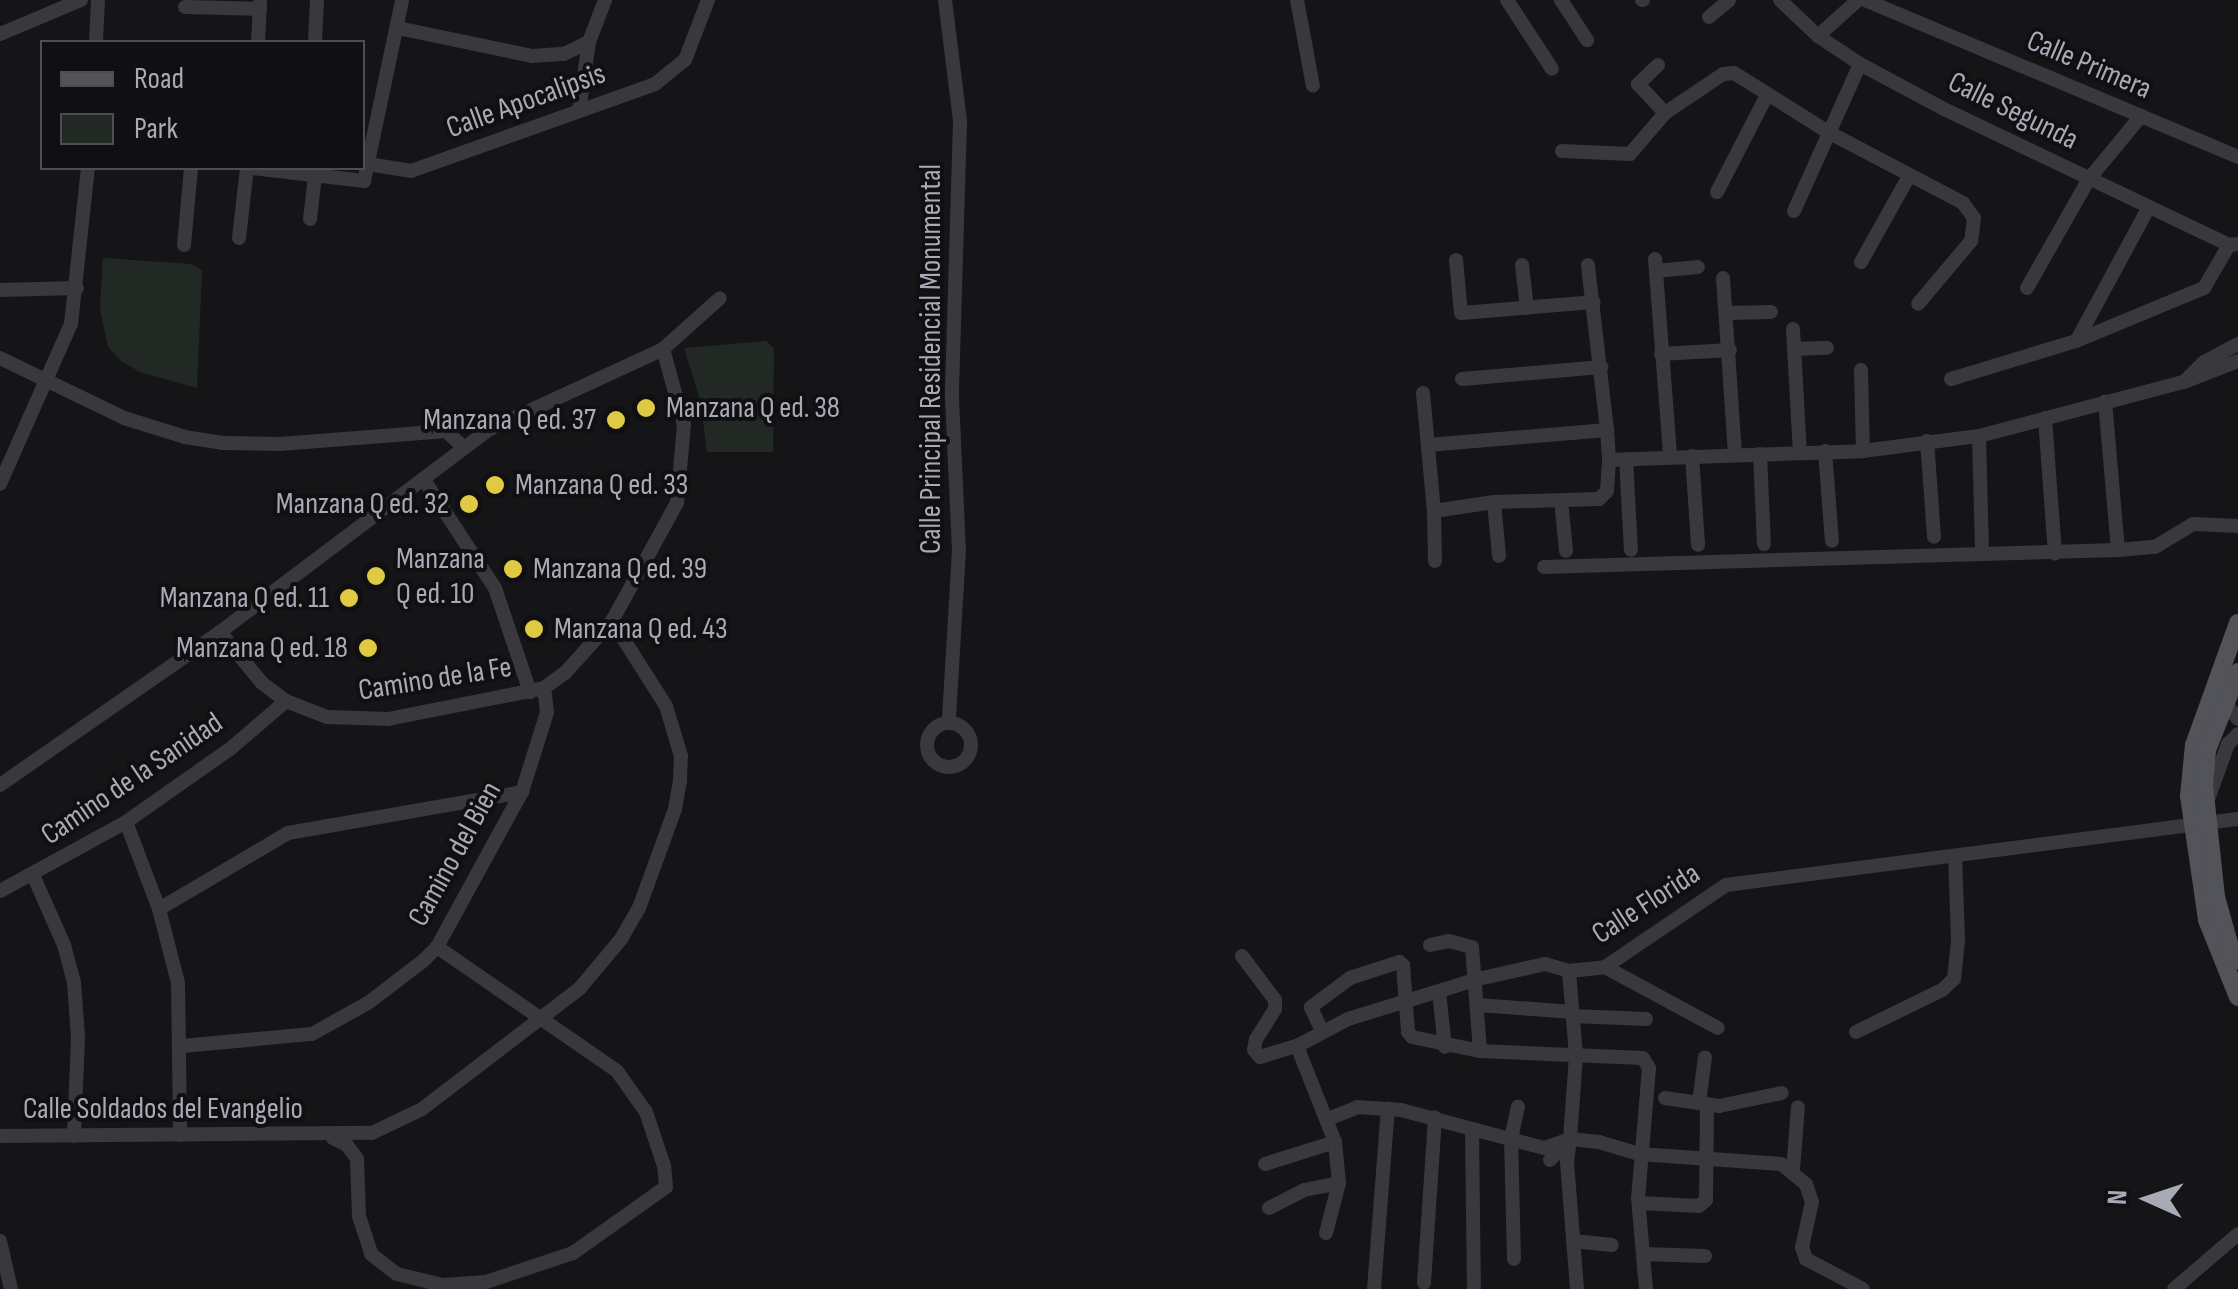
<!DOCTYPE html>
<style>
body{margin:0}
#map{position:relative;width:2238px;height:1289px;overflow:hidden;background:#151517;font-family:"Sofia Sans Condensed",sans-serif}
div>[style]{position:absolute}
[style*='--x']{left:calc(var(--x)*1px);top:calc(var(--y)*1px);width:calc(var(--w)*1px);rotate:calc(var(--a)*1deg)}
.green>*{inset:0;background:#222924}
.minor>*{height:14px;margin:-7px;padding:0 7px;transform-origin:7px;border-radius:7px;background:#39383d}
.minor>.ring{margin:-7px;padding:0;box-sizing:content-box;background:none;border:14px solid #39383d;border-radius:50%}
.major>*{height:18px;margin:-9px;padding:0 9px;transform-origin:9px;border-radius:9px;background:#53535a}
.dots>*{width:28px;height:28px;translate:-50% -50%;box-sizing:border-box;border:5px solid #101012;border-radius:50%}
span{translate:-50% -50%;white-space:nowrap;text-align:center;line-height:1.15;-webkit-text-stroke:8px #101012;paint-order:stroke}
.street-label{font-size:30px;color:#a8aab6}
.poi-label{font-size:30px;color:#a8aab6}
.left{translate:0 -50%;text-align:left}
.right{translate:-100% -50%;text-align:right}
.legend{position:absolute;left:40px;top:40px;width:325px;height:130px;box-sizing:border-box;background:#101012;border:2px solid #4d4e54;margin:0;padding:12px 18px;list-style:none;font-size:30px;color:#a8aab6}
.legend li{display:flex;align-items:center;gap:20px;height:50px}
.legend b{width:50px;border:2px solid #4d4e54}
.north{position:absolute;left:2098px;top:1149px;width:100px;height:100px;-webkit-text-stroke:8px #101012;paint-order:stroke;rotate:273deg;font-size:28px;font-weight:700;line-height:40px;text-align:center;color:#a8aab6}
.north::after{content:'';display:block;margin:auto;width:35px;height:45px;background:#a8aab6;clip-path:polygon(50% 0,100% 100%,50% 72%,0 100%)}
</style>
<div id="map">
<div class="green">
<i style="clip-path:polygon(103px 258px,191px 264px,202px 270px,197px 388px,140px 372px,121px 361px,108px 347px,100px 308px)"></i>
<i style="clip-path:polygon(766px 341px,774px 348px,773px 452px,707px 452px,701px 403px,684px 348px)"></i>
</div>
<div class="minor">
<i style="--x:945;--y:0;--w:122;--a:82.9"></i>
<i style="--x:960;--y:121;--w:276;--a:91.7"></i>
<i style="--x:952;--y:397;--w:153;--a:87.4"></i>
<i style="--x:959;--y:550;--w:170;--a:93.4"></i>
<i style="--x:1297;--y:0;--w:87;--a:79.5"></i>
<i style="--x:1507;--y:0;--w:82;--a:56.9"></i>
<i style="--x:1561;--y:0;--w:48;--a:57"></i>
<i style="--x:1642;--y:0;--w:1;--a:0"></i>
<i style="--x:1780;--y:0;--w:52;--a:43.5"></i>
<i style="--x:1818;--y:36;--w:50;--a:33.7"></i>
<i style="--x:1860;--y:64;--w:95;--a:28.2"></i>
<i style="--x:1944;--y:109;--w:316;--a:25.5"></i>
<i style="--x:2229;--y:245;--w:9;--a:-6"></i>
<i style="--x:1865;--y:0;--w:405;--a:22.8"></i>
<i style="--x:185;--y:7;--w:75;--a:1.5"></i>
<i style="--x:1709;--y:17;--w:26;--a:-40"></i>
<i style="--x:398;--y:28;--w:137;--a:11.8"></i>
<i style="--x:532;--y:56;--w:32;--a:-4"></i>
<i style="--x:564;--y:54;--w:28;--a:-26"></i>
<i style="--x:0;--y:34;--w:88;--a:-22.8"></i>
<i style="--x:1818;--y:36;--w:54;--a:-42"></i>
<i style="--x:96;--y:42;--w:42;--a:-87.3"></i>
<i style="--x:258;--y:42;--w:39;--a:-87"></i>
<i style="--x:315;--y:42;--w:42;--a:-87.3"></i>
<i style="--x:1658;--y:65;--w:28;--a:136"></i>
<i style="--x:1638;--y:84;--w:40;--a:47"></i>
<i style="--x:579;--y:111;--w:70;--a:-81.8"></i>
<i style="--x:589;--y:42;--w:45;--a:-69.1"></i>
<i style="--x:1562;--y:151;--w:68;--a:2.5"></i>
<i style="--x:1630;--y:154;--w:54;--a:-49.5"></i>
<i style="--x:1665;--y:113;--w:70;--a:-33.9"></i>
<i style="--x:1723;--y:74;--w:11;--a:-5"></i>
<i style="--x:1734;--y:73;--w:111;--a:32.1"></i>
<i style="--x:1828;--y:132;--w:153;--a:27.7"></i>
<i style="--x:1963;--y:203;--w:19;--a:54"></i>
<i style="--x:1974;--y:218;--w:23;--a:97"></i>
<i style="--x:1971;--y:241;--w:82;--a:130.1"></i>
<i style="--x:368;--y:164;--w:44;--a:9.2"></i>
<i style="--x:411;--y:171;--w:259;--a:-19.6"></i>
<i style="--x:655;--y:84;--w:38;--a:-39"></i>
<i style="--x:685;--y:60;--w:64;--a:-69"></i>
<i style="--x:253;--y:168;--w:112;--a:6.7"></i>
<i style="--x:364;--y:181;--w:185;--a:-78.1"></i>
<i style="--x:1717;--y:192;--w:109;--a:-62.7"></i>
<i style="--x:1794;--y:211;--w:161;--a:-65.8"></i>
<i style="--x:310;--y:219;--w:43;--a:-83.4"></i>
<i style="--x:239;--y:238;--w:70;--a:-83.5"></i>
<i style="--x:184;--y:245;--w:77;--a:-84.8"></i>
<i style="--x:1655;--y:259;--w:197;--a:85.6"></i>
<i style="--x:1456;--y:260;--w:53;--a:84.6"></i>
<i style="--x:1461;--y:313;--w:133;--a:-4.7"></i>
<i style="--x:1861;--y:262;--w:98;--a:-60.8"></i>
<i style="--x:1522;--y:265;--w:43;--a:83.4"></i>
<i style="--x:1656;--y:271;--w:42;--a:-5.4"></i>
<i style="--x:1723;--y:278;--w:176;--a:86.1"></i>
<i style="--x:2027;--y:288;--w:125;--a:-60.4"></i>
<i style="--x:2089;--y:179;--w:82;--a:-50.5"></i>
<i style="--x:0;--y:290;--w:77;--a:-1.5"></i>
<i style="--x:1727;--y:313;--w:44;--a:-1.3"></i>
<i style="--x:1793;--y:329;--w:124;--a:86.8"></i>
<i style="--x:2077;--y:340;--w:151;--a:-61.6"></i>
<i style="--x:2238;--y:344;--w:38;--a:152"></i>
<i style="--x:2204;--y:362;--w:28;--a:135"></i>
<i style="--x:2184;--y:382;--w:58;--a:-21.3"></i>
<i style="--x:1794;--y:349;--w:33;--a:-2"></i>
<i style="--x:1661;--y:354;--w:69;--a:-3.3"></i>
<i style="--x:0;--y:358;--w:138;--a:25.8"></i>
<i style="--x:124;--y:418;--w:64;--a:17.3"></i>
<i style="--x:185;--y:437;--w:36;--a:9"></i>
<i style="--x:221;--y:443;--w:59;--a:1"></i>
<i style="--x:280;--y:444;--w:167;--a:-4.5"></i>
<i style="--x:446;--y:431;--w:23;--a:43"></i>
<i style="--x:1861;--y:370;--w:81;--a:88.6"></i>
<i style="--x:1462;--y:379;--w:140;--a:-4.9"></i>
<i style="--x:1951;--y:379;--w:131;--a:-16.9"></i>
<i style="--x:2076;--y:341;--w:139;--a:-22.5"></i>
<i style="--x:2204;--y:288;--w:50;--a:-59.8"></i>
<i style="--x:1423;--y:393;--w:119;--a:84.7"></i>
<i style="--x:1434;--y:511;--w:61;--a:-8.5"></i>
<i style="--x:1494;--y:502;--w:105;--a:-1.6"></i>
<i style="--x:1599;--y:499;--w:11;--a:-45"></i>
<i style="--x:1607;--y:491;--w:31;--a:-86"></i>
<i style="--x:1609;--y:460;--w:254;--a:-2"></i>
<i style="--x:1863;--y:451;--w:117;--a:-7.4"></i>
<i style="--x:1979;--y:436;--w:212;--a:-14.8"></i>
<i style="--x:2045;--y:418;--w:136;--a:85.8"></i>
<i style="--x:1607;--y:430;--w:30;--a:86"></i>
<i style="--x:1979;--y:436;--w:118;--a:88.5"></i>
<i style="--x:1927;--y:441;--w:96;--a:85.8"></i>
<i style="--x:1428;--y:445;--w:180;--a:-4.8"></i>
<i style="--x:1607;--y:430;--w:166;--a:-96.6"></i>
<i style="--x:1825;--y:451;--w:90;--a:85.6"></i>
<i style="--x:1760;--y:454;--w:90;--a:87.5"></i>
<i style="--x:1692;--y:456;--w:89;--a:86.1"></i>
<i style="--x:1626;--y:459;--w:91;--a:86.9"></i>
<i style="--x:424;--y:480;--w:129;--a:56.7"></i>
<i style="--x:495;--y:588;--w:110;--a:71.4"></i>
<i style="--x:0;--y:484;--w:175;--a:-66.1"></i>
<i style="--x:71;--y:324;--w:157;--a:-83.8"></i>
<i style="--x:1561;--y:500;--w:51;--a:84.4"></i>
<i style="--x:1494;--y:502;--w:54;--a:84.7"></i>
<i style="--x:1434;--y:511;--w:50;--a:88.9"></i>
<i style="--x:2118;--y:550;--w:37;--a:-5"></i>
<i style="--x:2155;--y:547;--w:44;--a:-31.2"></i>
<i style="--x:2193;--y:524;--w:45;--a:2.5"></i>
<i style="--x:1544;--y:567;--w:574;--a:-1.7"></i>
<i style="--x:2118;--y:550;--w:149;--a:-95"></i>
<i style="--x:220;--y:632;--w:66;--a:50.5"></i>
<i style="--x:262;--y:683;--w:30;--a:37"></i>
<i style="--x:286;--y:701;--w:44;--a:21.3"></i>
<i style="--x:327;--y:717;--w:61;--a:1.9"></i>
<i style="--x:388;--y:719;--w:159;--a:-11.2"></i>
<i style="--x:544;--y:688;--w:26;--a:-36"></i>
<i style="--x:565;--y:673;--w:70;--a:-47.9"></i>
<i style="--x:612;--y:621;--w:135;--a:-61.2"></i>
<i style="--x:677;--y:503;--w:78;--a:-84.9"></i>
<i style="--x:684;--y:425;--w:79;--a:-105.4"></i>
<i style="--x:2226;--y:704;--w:19;--a:51"></i>
<i class="ring" style="left:927px;top:723px;width:30px;height:30px"></i>
<i style="--x:0;--y:785;--w:268;--a:-34.8"></i>
<i style="--x:220;--y:632;--w:336;--a:-37"></i>
<i style="--x:488;--y:430;--w:193;--a:-24.8"></i>
<i style="--x:663;--y:349;--w:76;--a:-41.8"></i>
<i style="--x:2207;--y:802;--w:62;--a:-70.1"></i>
<i style="--x:2228;--y:744;--w:14;--a:-45"></i>
<i style="--x:126;--y:822;--w:93;--a:69.2"></i>
<i style="--x:159;--y:909;--w:76;--a:75.6"></i>
<i style="--x:178;--y:983;--w:152;--a:89.2"></i>
<i style="--x:33;--y:875;--w:77;--a:66.1"></i>
<i style="--x:64;--y:945;--w:38;--a:75"></i>
<i style="--x:74;--y:982;--w:56;--a:85.9"></i>
<i style="--x:78;--y:1038;--w:98;--a:92.3"></i>
<i style="--x:0;--y:891;--w:144;--a:-28.7"></i>
<i style="--x:126;--y:822;--w:127;--a:-35.1"></i>
<i style="--x:230;--y:749;--w:74;--a:-40.6"></i>
<i style="--x:159;--y:909;--w:150;--a:-30.5"></i>
<i style="--x:288;--y:833;--w:238;--a:-9.9"></i>
<i style="--x:1430;--y:945;--w:19;--a:-12"></i>
<i style="--x:1449;--y:941;--w:24;--a:15"></i>
<i style="--x:1472;--y:947;--w:104;--a:85.6"></i>
<i style="--x:1242;--y:956;--w:55;--a:53.1"></i>
<i style="--x:1275;--y:1000;--w:9;--a:90"></i>
<i style="--x:1275;--y:1009;--w:36;--a:122"></i>
<i style="--x:1256;--y:1039;--w:11;--a:100"></i>
<i style="--x:1254;--y:1050;--w:9;--a:49"></i>
<i style="--x:1260;--y:1057;--w:39;--a:-17"></i>
<i style="--x:1297;--y:1046;--w:58;--a:-27.9"></i>
<i style="--x:1348;--y:1019;--w:136;--a:-17.1"></i>
<i style="--x:1478;--y:979;--w:69;--a:-12.6"></i>
<i style="--x:1545;--y:964;--w:25;--a:16"></i>
<i style="--x:1569;--y:971;--w:36;--a:-6"></i>
<i style="--x:1605;--y:967;--w:146;--a:-34.1"></i>
<i style="--x:1726;--y:885;--w:516;--a:-7.35"></i>
<i style="--x:1605;--y:967;--w:128;--a:28.4"></i>
<i style="--x:1439;--y:992;--w:55;--a:83.8"></i>
<i style="--x:1478;--y:1005;--w:95;--a:4.2"></i>
<i style="--x:1573;--y:1016;--w:73;--a:2.4"></i>
<i style="--x:1322;--y:1031;--w:26;--a:-115"></i>
<i style="--x:1311;--y:1007;--w:49;--a:-36.6"></i>
<i style="--x:1350;--y:978;--w:52;--a:-18.1"></i>
<i style="--x:1399;--y:962;--w:5;--a:37"></i>
<i style="--x:1403;--y:965;--w:67;--a:85.7"></i>
<i style="--x:1408;--y:1032;--w:6;--a:51"></i>
<i style="--x:1412;--y:1037;--w:69;--a:11.6"></i>
<i style="--x:1480;--y:1051;--w:163;--a:2.5"></i>
<i style="--x:1643;--y:1058;--w:12;--a:59"></i>
<i style="--x:1649;--y:1068;--w:130;--a:94.8"></i>
<i style="--x:1638;--y:1198;--w:91;--a:85"></i>
<i style="--x:1856;--y:1032;--w:96;--a:-26"></i>
<i style="--x:1942;--y:990;--w:16;--a:-43"></i>
<i style="--x:1954;--y:979;--w:39;--a:-84"></i>
<i style="--x:1958;--y:940;--w:84;--a:-92"></i>
<i style="--x:182;--y:1046;--w:131;--a:-5.3"></i>
<i style="--x:312;--y:1034;--w:64;--a:-29"></i>
<i style="--x:368;--y:1003;--w:69;--a:-37.4"></i>
<i style="--x:423;--y:961;--w:20;--a:-45"></i>
<i style="--x:437;--y:947;--w:177;--a:-61.3"></i>
<i style="--x:522;--y:792;--w:84;--a:-72.6"></i>
<i style="--x:547;--y:712;--w:24;--a:-97"></i>
<i style="--x:1665;--y:1098;--w:55;--a:8.4"></i>
<i style="--x:1719;--y:1106;--w:64;--a:-11.7"></i>
<i style="--x:1699;--y:1103;--w:46;--a:-82.6"></i>
<i style="--x:1328;--y:1119;--w:31;--a:-22"></i>
<i style="--x:1357;--y:1107;--w:44;--a:3.9"></i>
<i style="--x:1401;--y:1110;--w:148;--a:14.9"></i>
<i style="--x:1544;--y:1148;--w:28;--a:-19"></i>
<i style="--x:1570;--y:1139;--w:29;--a:6"></i>
<i style="--x:1599;--y:1142;--w:42;--a:16.7"></i>
<i style="--x:1639;--y:1154;--w:142;--a:4"></i>
<i style="--x:1781;--y:1164;--w:32;--a:39"></i>
<i style="--x:1806;--y:1184;--w:19;--a:72"></i>
<i style="--x:1812;--y:1202;--w:46;--a:102.5"></i>
<i style="--x:1802;--y:1247;--w:13;--a:72"></i>
<i style="--x:1806;--y:1259;--w:64;--a:27.8"></i>
<i style="--x:1472;--y:1130;--w:159;--a:89.3"></i>
<i style="--x:0;--y:1136;--w:372;--a:-0.5"></i>
<i style="--x:372;--y:1133;--w:55;--a:-25.6"></i>
<i style="--x:422;--y:1109;--w:199;--a:-37.4"></i>
<i style="--x:580;--y:988;--w:64;--a:-50.1"></i>
<i style="--x:621;--y:939;--w:36;--a:-60"></i>
<i style="--x:639;--y:908;--w:105;--a:-70"></i>
<i style="--x:675;--y:809;--w:28;--a:-80"></i>
<i style="--x:680;--y:781;--w:25;--a:-88"></i>
<i style="--x:681;--y:756;--w:52;--a:-106.7"></i>
<i style="--x:666;--y:706;--w:101;--a:-122.4"></i>
<i style="--x:333;--y:1138;--w:16;--a:27"></i>
<i style="--x:347;--y:1145;--w:17;--a:54"></i>
<i style="--x:357;--y:1159;--w:57;--a:88"></i>
<i style="--x:359;--y:1216;--w:40;--a:72"></i>
<i style="--x:371;--y:1254;--w:33;--a:38"></i>
<i style="--x:397;--y:1274;--w:46;--a:13.7"></i>
<i style="--x:442;--y:1285;--w:44;--a:-3.9"></i>
<i style="--x:486;--y:1282;--w:92;--a:-18.4"></i>
<i style="--x:573;--y:1253;--w:114;--a:-35.4"></i>
<i style="--x:666;--y:1187;--w:21;--a:-95"></i>
<i style="--x:664;--y:1166;--w:57;--a:-108.4"></i>
<i style="--x:646;--y:1112;--w:50;--a:-125.3"></i>
<i style="--x:617;--y:1071;--w:219;--a:-145.4"></i>
<i style="--x:1570;--y:1140;--w:22;--a:98"></i>
<i style="--x:1567;--y:1162;--w:127;--a:85.5"></i>
<i style="--x:1550;--y:1160;--w:29;--a:-46"></i>
<i style="--x:1570;--y:1139;--w:83;--a:-85.9"></i>
<i style="--x:1576;--y:1056;--w:85;--a:-94.7"></i>
<i style="--x:1265;--y:1164;--w:73;--a:-17.4"></i>
<i style="--x:1335;--y:1142;--w:103;--a:-111.6"></i>
<i style="--x:1793;--y:1170;--w:63;--a:-85.5"></i>
<i style="--x:1639;--y:1203;--w:60;--a:2.9"></i>
<i style="--x:1699;--y:1206;--w:9;--a:-41"></i>
<i style="--x:1706;--y:1200;--w:95;--a:-89.4"></i>
<i style="--x:1269;--y:1208;--w:39;--a:-27"></i>
<i style="--x:1304;--y:1190;--w:36;--a:-11"></i>
<i style="--x:1339;--y:1183;--w:41;--a:-95.6"></i>
<i style="--x:1326;--y:1233;--w:52;--a:-75.4"></i>
<i style="--x:0;--y:1241;--w:49;--a:77.1"></i>
<i style="--x:1573;--y:1241;--w:39;--a:6"></i>
<i style="--x:1643;--y:1254;--w:62;--a:1.8"></i>
<i style="--x:1514;--y:1259;--w:120;--a:-91.4"></i>
<i style="--x:1511;--y:1139;--w:33;--a:-78"></i>
<i style="--x:1424;--y:1283;--w:166;--a:-86.2"></i>
<i style="--x:1374;--y:1289;--w:181;--a:-85.6"></i>
<i style="--x:2174;--y:1289;--w:84;--a:-40.7"></i>
</div>
<div class="major">
<i style="--x:2238;--y:623;--w:130;--a:109.8"></i>
<i style="--x:2194;--y:745;--w:51;--a:95.6"></i>
<i style="--x:2189;--y:796;--w:125;--a:81.7"></i>
<i style="--x:2207;--y:920;--w:83;--a:68.1"></i>
<i style="--x:2234;--y:961;--w:66;--a:-105.7"></i>
<i style="--x:2216;--y:897;--w:113;--a:-96.1"></i>
<i style="--x:2204;--y:785;--w:35;--a:-85"></i>
<i style="--x:2207;--y:750;--w:84;--a:-68.3"></i>
</div>
<div class="dots">
<i style="left:646px;top:408px;background:#e1ca43"></i>
<i style="left:616px;top:420px;background:#e1ca43"></i>
<i style="left:495px;top:485px;background:#e1ca43"></i>
<i style="left:469px;top:504px;background:#e1ca43"></i>
<i style="left:513px;top:569px;background:#e1ca43"></i>
<i style="left:376px;top:576px;background:#e1ca43"></i>
<i style="left:349px;top:598px;background:#e1ca43"></i>
<i style="left:534px;top:629px;background:#e1ca43"></i>
<i style="left:368px;top:648px;background:#e1ca43"></i>
</div>
<div class="street-label">
<span style="left:2089px;top:65px;rotate:23deg">Calle Primera</span>
<span style="left:526px;top:101px;rotate:-20deg">Calle Apocalipsis</span>
<span style="left:2013px;top:111px;rotate:26deg">Calle Segunda</span>
<span style="left:931px;top:359px;rotate:-90deg">Calle Principal Residencial Monumental</span>
<span style="left:435px;top:679px;rotate:-9deg">Camino de la Fe</span>
<span style="left:132px;top:779px;rotate:-34deg">Camino de la Sanidad</span>
<span style="left:455px;top:854px;rotate:-61deg">Camino del Bien</span>
<span style="left:1646px;top:904px;rotate:-33deg">Calle Florida</span>
<span style="left:163px;top:1109px">Calle Soldados del Evangelio</span>
</div>
<div class="poi-label">
<span class="left" style="left:666px;top:408px">Manzana Q ed. 38</span>
<span class="right" style="left:596px;top:420px">Manzana Q ed. 37</span>
<span class="left" style="left:515px;top:485px">Manzana Q ed. 33</span>
<span class="right" style="left:449px;top:504px">Manzana Q ed. 32</span>
<span class="left" style="left:396px;top:576px">Manzana<br>Q ed. 10</span>
<span class="left" style="left:533px;top:569px">Manzana Q ed. 39</span>
<span class="right" style="left:329px;top:598px">Manzana Q ed. 11</span>
<span class="left" style="left:554px;top:629px">Manzana Q ed. 43</span>
<span class="right" style="left:348px;top:648px">Manzana Q ed. 18</span>
</div>
<ul class="legend">
<li><b style="height:12px;background:#53535a"></b>Road</li>
<li><b style="height:28px;background:#222924"></b>Park</li>
</ul>
<div class="north">N</div>
</div>
